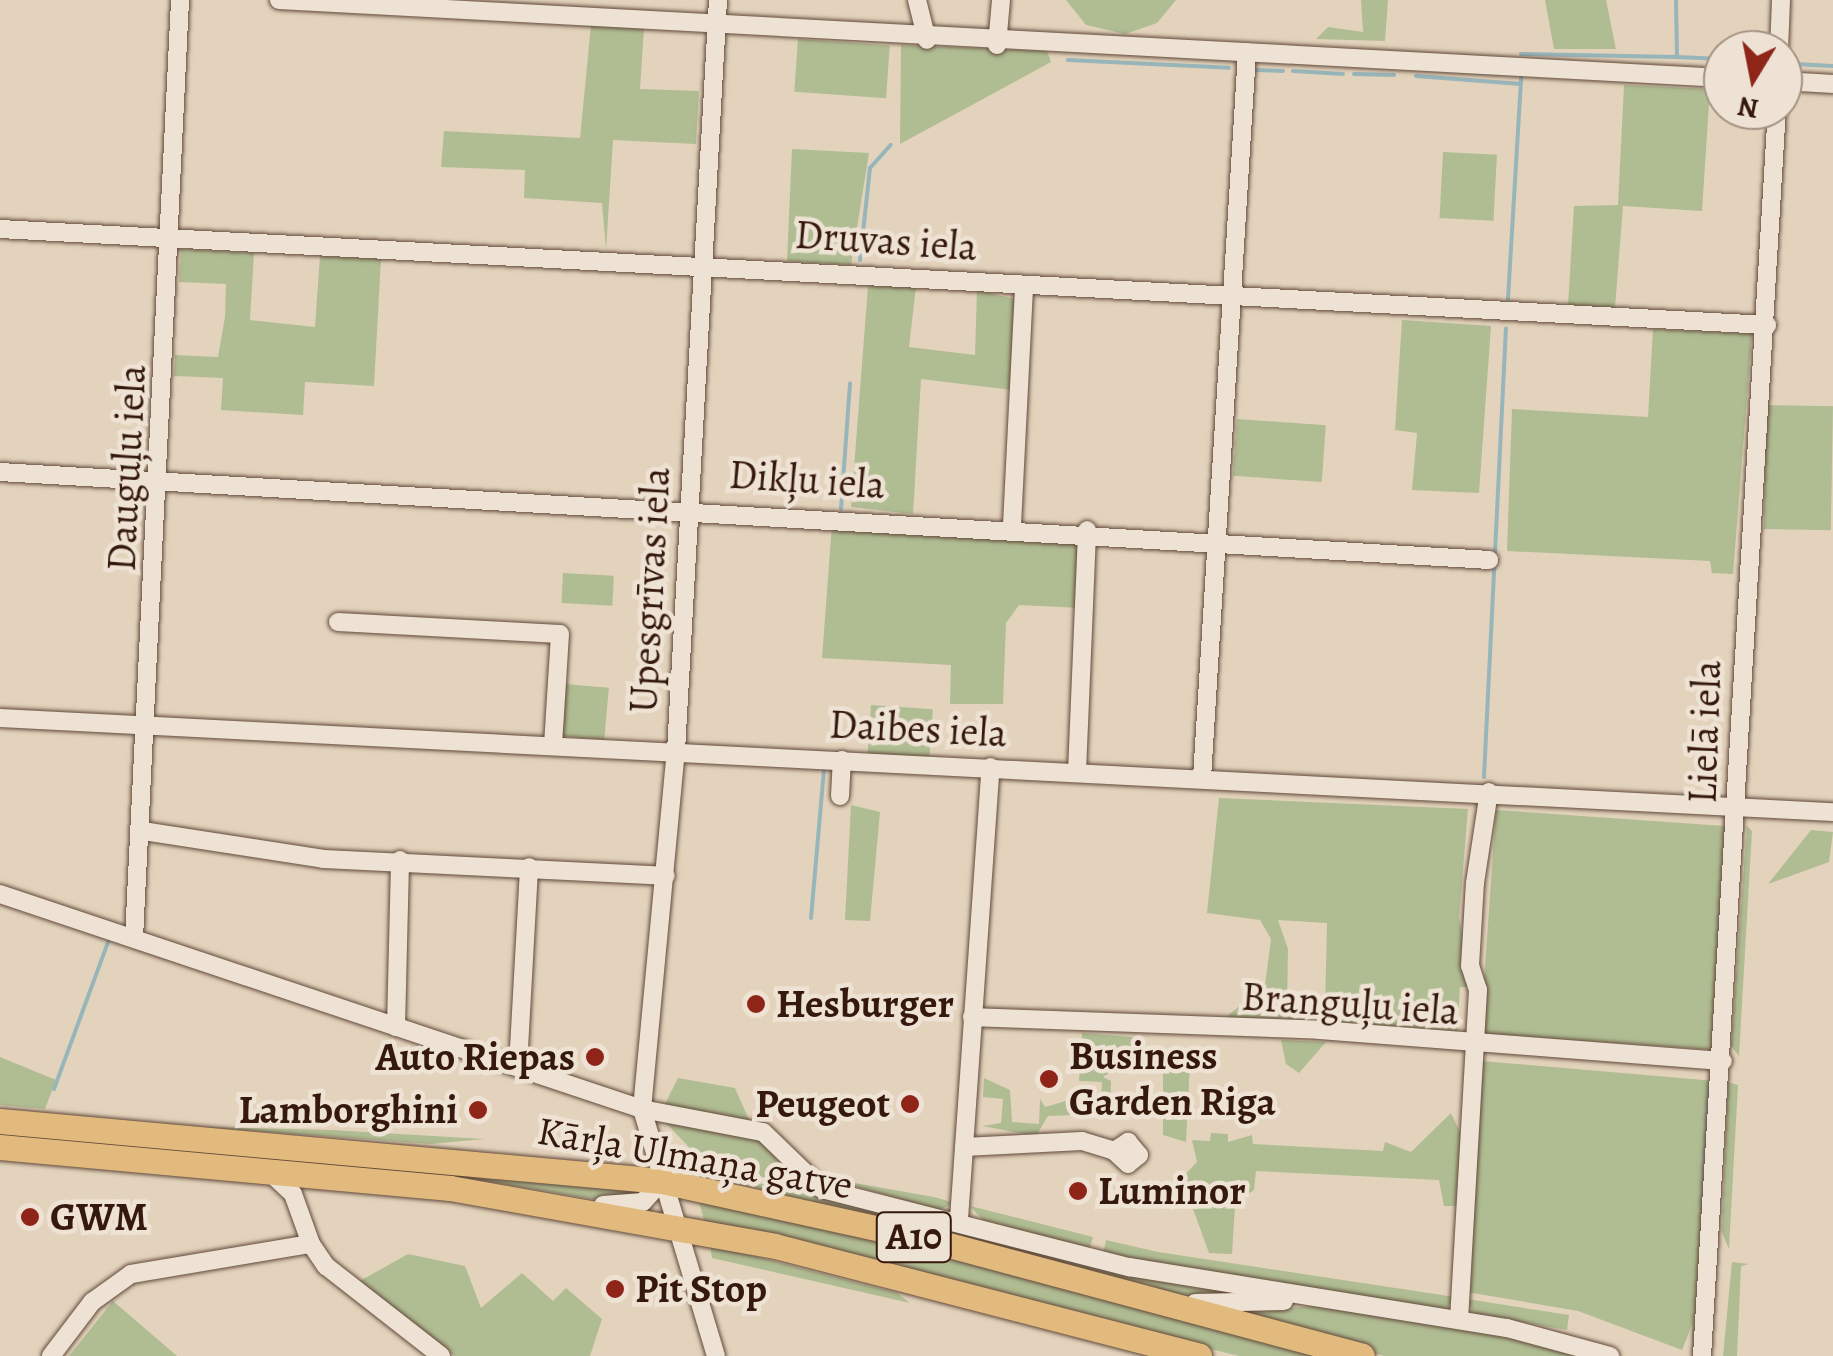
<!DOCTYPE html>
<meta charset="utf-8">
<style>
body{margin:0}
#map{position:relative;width:1833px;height:1356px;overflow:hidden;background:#e3d3bc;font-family:Alegreya,serif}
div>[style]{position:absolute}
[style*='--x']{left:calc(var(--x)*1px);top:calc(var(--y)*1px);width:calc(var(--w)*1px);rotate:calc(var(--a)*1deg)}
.green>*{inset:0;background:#b0bd93;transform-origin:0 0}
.stream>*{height:4px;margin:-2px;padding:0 2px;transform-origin:2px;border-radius:2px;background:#98b6ba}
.roads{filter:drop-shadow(0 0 2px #614839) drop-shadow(0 0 2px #614839)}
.minor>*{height:18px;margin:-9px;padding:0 9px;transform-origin:9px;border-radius:9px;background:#ede2d3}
.highway>*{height:25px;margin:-12.5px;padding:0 12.5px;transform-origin:12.5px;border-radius:12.5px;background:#e2ba7e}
.dots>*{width:28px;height:28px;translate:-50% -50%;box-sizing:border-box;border:5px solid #ede2d3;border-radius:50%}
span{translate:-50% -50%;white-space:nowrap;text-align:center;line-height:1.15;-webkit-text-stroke:9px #ede2d3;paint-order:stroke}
.shield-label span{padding:2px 8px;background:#ede2d3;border:2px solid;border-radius:8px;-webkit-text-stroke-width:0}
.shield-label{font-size:38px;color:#36190d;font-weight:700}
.street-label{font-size:40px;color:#36190d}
.poi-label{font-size:40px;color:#36190d;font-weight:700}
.left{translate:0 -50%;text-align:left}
.right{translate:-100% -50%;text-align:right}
.north{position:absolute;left:1703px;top:30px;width:100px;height:100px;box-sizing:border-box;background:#ede2d3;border:2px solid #a49284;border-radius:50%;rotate:190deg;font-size:28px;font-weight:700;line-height:40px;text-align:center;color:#36190d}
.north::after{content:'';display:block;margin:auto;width:35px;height:45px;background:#8f2418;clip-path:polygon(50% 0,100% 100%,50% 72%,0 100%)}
</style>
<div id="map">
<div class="green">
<i style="clip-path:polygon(1066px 0,1176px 0,1157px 23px,1125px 34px,1086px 25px)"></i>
<i style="clip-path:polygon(1361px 0,1388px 0,1385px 41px,1316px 39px,1328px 27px,1363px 32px)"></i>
<i style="clip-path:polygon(1545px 0,1606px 0,1616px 49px,1554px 49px)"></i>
<i style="clip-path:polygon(591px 25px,644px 28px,640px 89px,699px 91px,696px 144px,613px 140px,606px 250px,602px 203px,524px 198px,525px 170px,441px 167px,444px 131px,580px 138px)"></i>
<i style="left:798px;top:39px;width:92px;height:53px;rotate:4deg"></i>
<i style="clip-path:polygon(901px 45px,1047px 51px,1051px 62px,900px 144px)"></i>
<i style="clip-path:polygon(1624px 85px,1710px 89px,1702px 211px,1623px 206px,1615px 308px,1568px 306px,1574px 206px,1618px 205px)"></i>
<i style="clip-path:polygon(792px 149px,869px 153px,851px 265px,787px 261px)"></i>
<i style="left:1443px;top:152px;width:54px;height:66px;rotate:3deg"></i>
<i style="clip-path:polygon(181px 249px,254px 253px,250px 320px,315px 327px,320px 256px,381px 259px,374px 386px,305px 382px,303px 415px,221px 410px,223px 378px,174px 376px,175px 355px,218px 357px,225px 317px,226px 284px,179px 282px)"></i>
<i style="clip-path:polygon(868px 286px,916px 287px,909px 347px,975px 355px,977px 290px,1019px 300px,1012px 390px,921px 379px,913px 514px,851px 507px)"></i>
<i style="clip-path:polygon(1402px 320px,1491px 326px,1479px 493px,1412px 490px,1417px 433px,1395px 430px)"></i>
<i style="clip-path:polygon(1653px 329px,1752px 334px,1733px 574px,1712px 573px,1710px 561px,1507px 551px,1512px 409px,1648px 417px)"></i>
<i style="left:1766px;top:405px;width:67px;height:124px;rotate:1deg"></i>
<i style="left:1237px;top:419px;width:89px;height:57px;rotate:4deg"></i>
<i style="clip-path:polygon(832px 524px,1083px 539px,1081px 608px,1019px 605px,1006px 623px,1003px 704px,950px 704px,951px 665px,822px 658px)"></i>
<i style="left:563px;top:573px;width:51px;height:30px;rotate:3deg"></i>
<i style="left:565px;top:684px;width:44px;height:52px;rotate:5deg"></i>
<i style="left:871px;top:705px;width:62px;height:50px;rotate:4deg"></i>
<i style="clip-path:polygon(evenodd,1219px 798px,1468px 809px,1459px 918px,1473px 987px,1460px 987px,1457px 1039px,1225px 1018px,1265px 985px,1271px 939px,1260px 920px,1207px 913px,1219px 798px,1278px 920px,1327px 923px,1325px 1010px,1287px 1007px,1288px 949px,1278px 920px)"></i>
<i style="clip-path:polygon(851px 805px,880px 812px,870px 921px,845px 920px)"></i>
<i style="left:1496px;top:810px;width:233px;height:224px;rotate:4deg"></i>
<i style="clip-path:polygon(1747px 826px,1752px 831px,1739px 1056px,1731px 1046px)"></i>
<i style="clip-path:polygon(1811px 830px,1833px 832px,1829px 862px,1768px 884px)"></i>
<i style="clip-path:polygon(1082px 1033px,1144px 1038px,1143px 1050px,1103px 1077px,1111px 1081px,1110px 1114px,1080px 1115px,1076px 1107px,1093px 1105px,1071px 1104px,1074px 1115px,1048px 1116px,1036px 1136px,982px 1126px,1001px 1123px,1003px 1099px,983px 1097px,984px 1078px,1010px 1090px,1012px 1122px,1039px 1124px,1040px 1099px,1045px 1107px,1066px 1101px,1101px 1103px,1102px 1082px,1079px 1081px)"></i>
<i style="clip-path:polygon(1281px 1040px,1326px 1042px,1299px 1073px,1286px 1064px)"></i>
<i style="clip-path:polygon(0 1057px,56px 1080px,45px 1109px,0 1105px)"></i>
<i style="clip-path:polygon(1163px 1060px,1190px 1062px,1186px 1142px,1163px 1135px)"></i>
<i style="clip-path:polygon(1482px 1061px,1715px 1081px,1692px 1354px,1692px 1325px,1682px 1350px,1578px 1311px,1467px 1292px)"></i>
<i style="clip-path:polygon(678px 1078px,735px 1088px,750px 1122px,663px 1108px)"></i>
<i style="clip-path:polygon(1728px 1082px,1738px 1085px,1729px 1249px,1722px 1233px)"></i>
<i style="clip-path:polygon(1451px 1113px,1461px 1134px,1457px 1206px,1444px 1206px,1439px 1180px,1256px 1171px,1254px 1190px,1236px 1201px,1200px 1199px,1182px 1178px,1197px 1162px,1192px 1140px,1210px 1141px,1211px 1133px,1228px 1134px,1228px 1142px,1252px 1135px,1253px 1144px,1383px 1151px,1385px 1142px,1411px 1152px)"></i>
<i style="clip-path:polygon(663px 1120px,761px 1141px,801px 1183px,710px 1169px)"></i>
<i style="clip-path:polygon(198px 1127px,332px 1130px,484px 1139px,431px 1144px)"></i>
<i style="clip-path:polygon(320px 1156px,648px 1188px,624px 1204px,414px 1169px,320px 1165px)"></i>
<i style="clip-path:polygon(703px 1174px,816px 1193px,1263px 1298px,1183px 1297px)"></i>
<i style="clip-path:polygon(826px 1178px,934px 1197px,955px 1203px,939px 1210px)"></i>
<i style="clip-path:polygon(698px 1198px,744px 1206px,1338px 1356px,1239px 1356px,705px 1224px)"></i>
<i style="clip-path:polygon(1189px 1198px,1235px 1206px,1232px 1254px,1209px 1253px)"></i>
<i style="clip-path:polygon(970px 1206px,1093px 1237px,1089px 1251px,983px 1220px)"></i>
<i style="clip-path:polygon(1106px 1240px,1158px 1252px,1455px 1297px,1444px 1311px,1103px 1254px)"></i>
<i style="clip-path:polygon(710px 1245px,897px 1293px,910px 1303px,712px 1258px)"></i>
<i style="clip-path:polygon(408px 1254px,465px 1266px,481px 1308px,522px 1273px,553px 1301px,566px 1288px,602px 1319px,590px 1356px,454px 1356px,358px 1282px)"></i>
<i style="clip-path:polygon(1732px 1262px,1749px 1264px,1741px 1266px,1737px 1356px,1723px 1356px)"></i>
<i style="clip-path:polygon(1467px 1299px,1569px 1315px,1567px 1330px,1474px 1314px)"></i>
<i style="clip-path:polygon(113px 1301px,177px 1356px,69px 1356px)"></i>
<i style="clip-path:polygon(1329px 1306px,1465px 1327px,1591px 1356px,1384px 1356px,1225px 1310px)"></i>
</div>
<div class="stream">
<i style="--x:1676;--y:0;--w:57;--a:89"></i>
<i style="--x:1677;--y:57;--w:46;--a:2.5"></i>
<i style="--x:1521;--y:54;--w:156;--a:1.1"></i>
<i style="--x:1068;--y:60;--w:161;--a:2.8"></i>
<i style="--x:1795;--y:64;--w:38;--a:3"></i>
<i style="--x:1255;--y:70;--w:28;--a:2"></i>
<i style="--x:1293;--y:71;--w:50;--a:3.4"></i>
<i style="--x:1354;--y:74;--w:40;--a:1.4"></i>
<i style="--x:1416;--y:76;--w:105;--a:4.4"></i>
<i style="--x:860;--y:260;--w:93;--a:-83.8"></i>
<i style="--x:870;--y:168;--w:31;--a:-48"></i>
<i style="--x:1508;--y:299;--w:222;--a:-86.6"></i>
<i style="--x:841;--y:509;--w:126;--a:-85.9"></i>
<i style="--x:1484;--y:777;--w:449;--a:-87.2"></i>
<i style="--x:811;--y:918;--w:151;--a:-85"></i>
<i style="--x:54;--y:1089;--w:157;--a:-69.8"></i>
<i style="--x:1702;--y:1208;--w:120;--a:-86.7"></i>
</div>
<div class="roads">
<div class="minor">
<i style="--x:279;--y:0;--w:1446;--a:3.09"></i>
<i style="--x:917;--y:0;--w:41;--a:76"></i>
<i style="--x:997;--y:45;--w:45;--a:-84.9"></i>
<i style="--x:1779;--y:50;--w:50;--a:-87.7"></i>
<i style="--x:1783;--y:81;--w:50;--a:3.4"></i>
<i style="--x:0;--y:229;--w:1770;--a:3.11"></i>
<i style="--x:0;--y:472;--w:1492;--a:3.38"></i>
<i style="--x:1012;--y:525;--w:240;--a:-87.1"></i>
<i style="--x:338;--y:622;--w:222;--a:3.1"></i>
<i style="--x:560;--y:634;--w:112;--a:93.6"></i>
<i style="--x:0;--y:718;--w:1835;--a:2.94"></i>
<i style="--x:1077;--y:772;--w:242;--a:-87.6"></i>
<i style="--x:1202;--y:778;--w:727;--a:-86.45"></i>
<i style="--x:840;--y:796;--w:36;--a:-87"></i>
<i style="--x:143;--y:831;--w:182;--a:8.8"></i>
<i style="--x:323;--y:859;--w:343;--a:2.8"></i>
<i style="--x:0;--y:894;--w:677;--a:18.52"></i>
<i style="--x:642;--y:1109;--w:123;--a:10.8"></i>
<i style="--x:763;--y:1132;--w:82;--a:44"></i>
<i style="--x:822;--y:1189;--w:317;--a:14.3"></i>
<i style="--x:1129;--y:1267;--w:383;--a:9.2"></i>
<i style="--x:1507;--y:1328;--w:107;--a:15.2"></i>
<i style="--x:134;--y:938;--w:939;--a:-87.19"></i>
<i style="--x:972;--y:1017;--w:347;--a:2.1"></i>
<i style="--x:1319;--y:1030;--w:405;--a:4.4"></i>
<i style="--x:396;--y:1027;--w:167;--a:-88.6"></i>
<i style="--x:518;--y:1066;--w:199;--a:-86.8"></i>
<i style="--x:964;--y:1147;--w:118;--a:-2.9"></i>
<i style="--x:1082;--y:1141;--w:34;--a:17"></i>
<i style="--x:1114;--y:1151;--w:17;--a:-33"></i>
<i style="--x:1128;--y:1142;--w:17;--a:50"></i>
<i style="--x:1139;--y:1155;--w:14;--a:141"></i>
<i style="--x:1128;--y:1164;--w:19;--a:-137"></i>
<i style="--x:603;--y:1205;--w:40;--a:-4.3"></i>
<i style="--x:643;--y:1202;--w:28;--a:-48"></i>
<i style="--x:959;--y:1219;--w:453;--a:-86"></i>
<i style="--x:311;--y:1244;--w:27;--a:56"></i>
<i style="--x:326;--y:1266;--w:146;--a:38"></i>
<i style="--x:1195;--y:1303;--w:89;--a:-1.3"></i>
<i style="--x:1459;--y:1320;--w:331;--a:-86.7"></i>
<i style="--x:1478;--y:990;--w:25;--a:-108"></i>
<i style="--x:1470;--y:966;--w:83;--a:-86.6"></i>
<i style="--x:1475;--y:883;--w:92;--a:-81.3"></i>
<i style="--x:51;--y:1356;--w:68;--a:-52.8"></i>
<i style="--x:92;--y:1302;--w:48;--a:-35.7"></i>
<i style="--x:131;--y:1274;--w:182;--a:-9.5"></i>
<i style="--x:311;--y:1244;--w:53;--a:-109.8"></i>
<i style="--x:293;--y:1194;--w:33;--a:-137"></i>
<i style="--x:716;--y:1356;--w:258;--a:-106.7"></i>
<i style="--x:642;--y:1109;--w:360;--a:-84.6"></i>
<i style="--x:676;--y:751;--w:752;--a:-86.8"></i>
<i style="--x:1702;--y:1356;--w:1248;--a:-86.56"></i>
</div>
<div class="highway">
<i style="--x:0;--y:1121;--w:665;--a:5.18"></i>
<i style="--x:662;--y:1181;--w:274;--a:12.4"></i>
<i style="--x:930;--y:1240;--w:447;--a:15"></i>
<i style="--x:0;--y:1147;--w:452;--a:5.2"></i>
<i style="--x:450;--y:1188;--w:330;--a:10.1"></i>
<i style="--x:775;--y:1246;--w:438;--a:14.5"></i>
</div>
</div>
<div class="dots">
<i style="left:756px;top:1004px;background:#8f2418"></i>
<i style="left:595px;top:1057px;background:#8f2418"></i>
<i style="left:1049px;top:1079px;background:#8f2418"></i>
<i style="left:910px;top:1104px;background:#8f2418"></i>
<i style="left:478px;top:1110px;background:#8f2418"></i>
<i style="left:1078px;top:1191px;background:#8f2418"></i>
<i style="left:30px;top:1217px;background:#8f2418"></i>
<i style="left:615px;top:1289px;background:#8f2418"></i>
</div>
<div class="shield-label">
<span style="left:914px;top:1237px">A10</span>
</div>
<div class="street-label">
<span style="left:886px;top:241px;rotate:4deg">Druvas iela</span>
<span style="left:127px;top:468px;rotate:-87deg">Dauguļu iela</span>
<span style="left:807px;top:480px;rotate:4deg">Dikļu iela</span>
<span style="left:650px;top:590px;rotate:-87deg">Upesgrīvas iela</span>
<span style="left:918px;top:729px;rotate:3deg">Daibes iela</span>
<span style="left:1705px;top:732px;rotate:-88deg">Lielā iela</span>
<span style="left:1350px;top:1004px;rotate:4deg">Branguļu iela</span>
<span style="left:695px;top:1158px;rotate:10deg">Kārļa Ulmaņa gatve</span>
</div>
<div class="poi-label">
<span class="left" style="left:776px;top:1004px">Hesburger</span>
<span class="left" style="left:1069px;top:1079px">Business<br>Garden Riga</span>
<span class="right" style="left:575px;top:1057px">Auto Riepas</span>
<span class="right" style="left:890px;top:1104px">Peugeot</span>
<span class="right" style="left:458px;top:1110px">Lamborghini</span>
<span class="left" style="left:1098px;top:1191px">Luminor</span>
<span class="left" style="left:50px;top:1217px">GWM</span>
<span class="left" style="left:635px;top:1289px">Pit Stop</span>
</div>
<div class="north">N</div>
</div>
